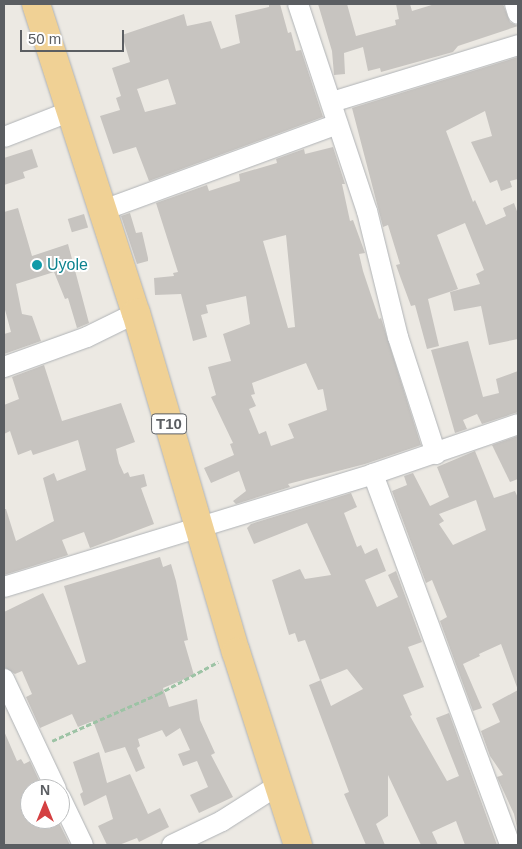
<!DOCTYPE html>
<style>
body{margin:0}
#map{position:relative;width:522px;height:849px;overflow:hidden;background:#ece9e3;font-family:Arial,sans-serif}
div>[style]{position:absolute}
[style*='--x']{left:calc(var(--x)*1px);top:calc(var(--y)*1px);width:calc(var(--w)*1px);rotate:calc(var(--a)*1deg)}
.building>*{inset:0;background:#c7c4c0;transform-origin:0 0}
.path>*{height:2.5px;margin-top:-1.25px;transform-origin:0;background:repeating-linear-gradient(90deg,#9dc3a5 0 5px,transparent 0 7.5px)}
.roads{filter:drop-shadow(0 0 1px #b0b3b6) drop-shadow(0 0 1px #b0b3b6)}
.minor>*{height:20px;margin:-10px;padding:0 10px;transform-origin:10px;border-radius:10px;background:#fff}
.highway>*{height:28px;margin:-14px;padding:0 14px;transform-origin:14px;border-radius:14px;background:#f0d195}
.dots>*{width:14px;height:14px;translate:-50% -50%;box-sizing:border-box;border:2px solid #fff;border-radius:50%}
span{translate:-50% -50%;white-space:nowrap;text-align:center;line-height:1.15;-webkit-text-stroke:4px #fff;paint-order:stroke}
.shield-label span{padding:1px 4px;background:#fff;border:1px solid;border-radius:4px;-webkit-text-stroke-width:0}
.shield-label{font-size:15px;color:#5b5e62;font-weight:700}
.culture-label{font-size:16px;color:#0d838f}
.left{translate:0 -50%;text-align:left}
.frame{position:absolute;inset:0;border:5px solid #5b5e62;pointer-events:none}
.north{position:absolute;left:20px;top:779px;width:50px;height:50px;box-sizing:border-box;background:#fff;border:1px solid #bdbfc0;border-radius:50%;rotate:0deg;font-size:14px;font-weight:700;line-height:20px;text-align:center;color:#5b5e62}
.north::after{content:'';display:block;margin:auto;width:18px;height:22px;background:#d44042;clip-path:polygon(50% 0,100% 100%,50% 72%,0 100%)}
.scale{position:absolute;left:20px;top:30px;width:104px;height:22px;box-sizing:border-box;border:2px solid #5b5e62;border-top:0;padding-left:6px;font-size:15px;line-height:18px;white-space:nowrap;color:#5b5e62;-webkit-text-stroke:4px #fff;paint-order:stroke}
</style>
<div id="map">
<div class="building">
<i style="clip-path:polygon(evenodd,269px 4px,280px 4px,288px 33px,291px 32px,296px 51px,301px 50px,323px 117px,149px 181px,136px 147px,113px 154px,100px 116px,120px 110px,116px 98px,121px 96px,112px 68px,130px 62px,122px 35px,184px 14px,187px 26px,211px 21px,221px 49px,240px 43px,235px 15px,269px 7px,269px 4px,168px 79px,176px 104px,145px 112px,137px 89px,168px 79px)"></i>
<i style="clip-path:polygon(318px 4px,347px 4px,356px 36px,396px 25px,395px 20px,399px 19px,396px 4px,410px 4px,412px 11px,435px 4px,503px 4px,510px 22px,518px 26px,458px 46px,453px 52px,381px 72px,380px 68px,368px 71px,363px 47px,344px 53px,345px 74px,334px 75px,332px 51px)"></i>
<i style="clip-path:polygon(518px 57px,518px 179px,510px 181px,512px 187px,501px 191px,497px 180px,490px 183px,471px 142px,492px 136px,485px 111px,446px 131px,473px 202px,475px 200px,486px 225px,506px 216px,503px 208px,514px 203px,518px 214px,518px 339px,489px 345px,481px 306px,454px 311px,450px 292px,480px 284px,476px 274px,484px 270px,465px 223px,437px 235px,458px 289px,428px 299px,439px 346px,427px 349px,415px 305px,411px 306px,401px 279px,396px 265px,400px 264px,388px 225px,383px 227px,352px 108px)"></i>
<i style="clip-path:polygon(evenodd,333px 147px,345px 184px,342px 184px,350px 221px,353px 220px,365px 253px,359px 254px,363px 271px,379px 319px,381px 318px,421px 445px,365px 464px,288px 484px,290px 487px,236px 504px,233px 501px,246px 491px,239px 471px,211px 483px,204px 468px,234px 455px,230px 444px,233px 443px,211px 397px,216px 395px,208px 367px,231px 361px,223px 334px,250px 324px,246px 296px,206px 305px,208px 313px,201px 315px,207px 337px,193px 341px,181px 294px,155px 295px,154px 278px,174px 276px,173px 273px,178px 272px,156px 203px,207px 185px,209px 191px,240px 181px,239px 174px,277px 163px,276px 159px,304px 149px,305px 154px,333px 147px,286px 235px,295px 327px,288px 328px,263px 241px,286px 235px,333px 147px,306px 363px,318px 390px,323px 389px,327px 410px,288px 424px,294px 438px,271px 446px,266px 431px,259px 434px,249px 409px,256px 406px,251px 395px,255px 394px,252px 383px,306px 363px)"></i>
<i style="clip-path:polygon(32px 149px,38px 167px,23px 172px,25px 178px,4px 185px,4px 158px)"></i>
<i style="clip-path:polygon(18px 208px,32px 256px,68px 244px,89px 323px,77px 328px,68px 298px,65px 299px,54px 272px,16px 284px,22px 314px,32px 316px,41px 341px,4px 354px,4px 334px,11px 332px,4px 306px,4px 212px)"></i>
<i style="clip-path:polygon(130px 213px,136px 233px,142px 232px,148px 258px,148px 261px,137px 264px,121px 216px)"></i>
<i style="left:84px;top:214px;width:14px;height:17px;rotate:73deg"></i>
<i style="clip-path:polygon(468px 341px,483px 397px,499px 393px,496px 379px,518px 371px,518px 412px,482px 424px,477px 414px,463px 420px,467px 429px,455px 433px,431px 350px)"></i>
<i style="clip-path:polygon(44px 365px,62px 421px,121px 403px,135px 442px,116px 449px,119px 463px,124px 474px,128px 472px,130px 477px,144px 474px,147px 486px,141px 488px,154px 524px,90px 548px,84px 532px,62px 540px,68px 555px,4px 575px,4px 509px,6px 509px,16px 541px,54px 521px,43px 478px,54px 473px,57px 481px,86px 470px,78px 440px,33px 455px,31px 450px,18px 455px,10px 431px,4px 434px,4px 405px,19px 399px,12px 377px)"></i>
<i style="clip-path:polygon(518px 436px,518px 479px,510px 482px,492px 445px)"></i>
<i style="clip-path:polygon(evenodd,475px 451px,494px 498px,515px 491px,518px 498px,518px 690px,501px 644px,479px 654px,480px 656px,463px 664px,482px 708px,473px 711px,440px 621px,447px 617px,432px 580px,426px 583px,392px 491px,407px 485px,404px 476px,413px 473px,430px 506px,449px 497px,437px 467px,475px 451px,476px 500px,486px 530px,453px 545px,439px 524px,444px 521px,439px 514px,476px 500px)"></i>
<i style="clip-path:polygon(351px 493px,357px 507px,344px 513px,357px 547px,361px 545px,365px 554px,377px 548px,386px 571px,365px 580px,377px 607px,398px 597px,388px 575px,396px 571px,422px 642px,408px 647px,424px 687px,403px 695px,412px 715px,410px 716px,447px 781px,459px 776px,436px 718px,449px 713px,497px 845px,465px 845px,456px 821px,432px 832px,438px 845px,421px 845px,388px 775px,388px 816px,376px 824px,385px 845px,366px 845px,344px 794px,349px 792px,309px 685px,321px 680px,331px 706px,363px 689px,347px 669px,320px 680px,305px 640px,298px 642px,295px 633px,289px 635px,272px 580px,300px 569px,305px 579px,331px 575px,307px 523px,254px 544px,247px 528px,251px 524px)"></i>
<i style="clip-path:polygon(160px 557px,163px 567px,171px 564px,176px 581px,188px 640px,184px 641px,194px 675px,163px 688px,169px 707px,197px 699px,200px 720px,215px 753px,211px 755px,233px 797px,199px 813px,190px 795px,208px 787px,197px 761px,183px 766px,178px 754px,190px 750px,180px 728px,166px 737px,162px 730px,138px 739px,140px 746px,137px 748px,145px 768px,136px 772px,125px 747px,105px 753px,93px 721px,78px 727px,72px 714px,40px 728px,26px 697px,32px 694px,22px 671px,15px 674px,4px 667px,4px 612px,43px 593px,78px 665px,86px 662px,64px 586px)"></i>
<i style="clip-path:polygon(518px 690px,518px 833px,514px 814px,497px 777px,503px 775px,490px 756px,481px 731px,500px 722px,492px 704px)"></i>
<i style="clip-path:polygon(4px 731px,17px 761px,21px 759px,24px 764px,30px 761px,43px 789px,30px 789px,30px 819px,57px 819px,70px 845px,4px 845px)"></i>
<i style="clip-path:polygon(99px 752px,107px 783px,130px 774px,148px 814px,160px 808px,169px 827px,139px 842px,137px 838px,119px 845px,107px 845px,98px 826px,113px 819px,106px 795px,84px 806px,80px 794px,83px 792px,73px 762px)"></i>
</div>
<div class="path">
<i style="--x:52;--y:741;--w:116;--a:-23.9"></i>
<i style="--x:158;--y:694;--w:68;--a:-28.1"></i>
</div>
<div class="roads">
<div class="minor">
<i style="--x:298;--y:4;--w:218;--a:71.6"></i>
<i style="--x:367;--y:211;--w:130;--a:76.2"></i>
<i style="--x:398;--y:337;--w:123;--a:72"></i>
<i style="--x:515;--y:4;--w:10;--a:73"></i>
<i style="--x:332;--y:102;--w:195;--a:-17"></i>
<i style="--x:4;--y:137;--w:72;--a:-21.2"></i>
<i style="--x:101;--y:211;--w:252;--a:-20.2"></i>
<i style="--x:4;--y:367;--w:88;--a:-19.9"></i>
<i style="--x:87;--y:337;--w:55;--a:-26.1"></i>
<i style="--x:373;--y:474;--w:395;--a:69.7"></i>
<i style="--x:4;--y:587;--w:386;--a:-17"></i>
<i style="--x:373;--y:474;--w:153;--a:-19"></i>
<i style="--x:4;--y:679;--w:122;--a:64.7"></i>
<i style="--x:60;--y:797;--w:53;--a:64.4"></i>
<i style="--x:172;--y:845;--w:55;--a:-25.6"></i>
<i style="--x:222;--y:821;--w:69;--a:-32.5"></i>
</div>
<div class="highway">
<i style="--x:36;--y:4;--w:325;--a:72.1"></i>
<i style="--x:136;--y:313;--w:353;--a:73.6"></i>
<i style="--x:236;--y:652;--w:203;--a:72.2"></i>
</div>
</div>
<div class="dots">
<i style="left:37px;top:265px;background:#0f9aa8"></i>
</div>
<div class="shield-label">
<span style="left:169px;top:424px">T10</span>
</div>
<div class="culture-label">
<span class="left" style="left:47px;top:265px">Uyole</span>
</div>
<div class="frame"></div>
<div class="north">N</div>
<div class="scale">50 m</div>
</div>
